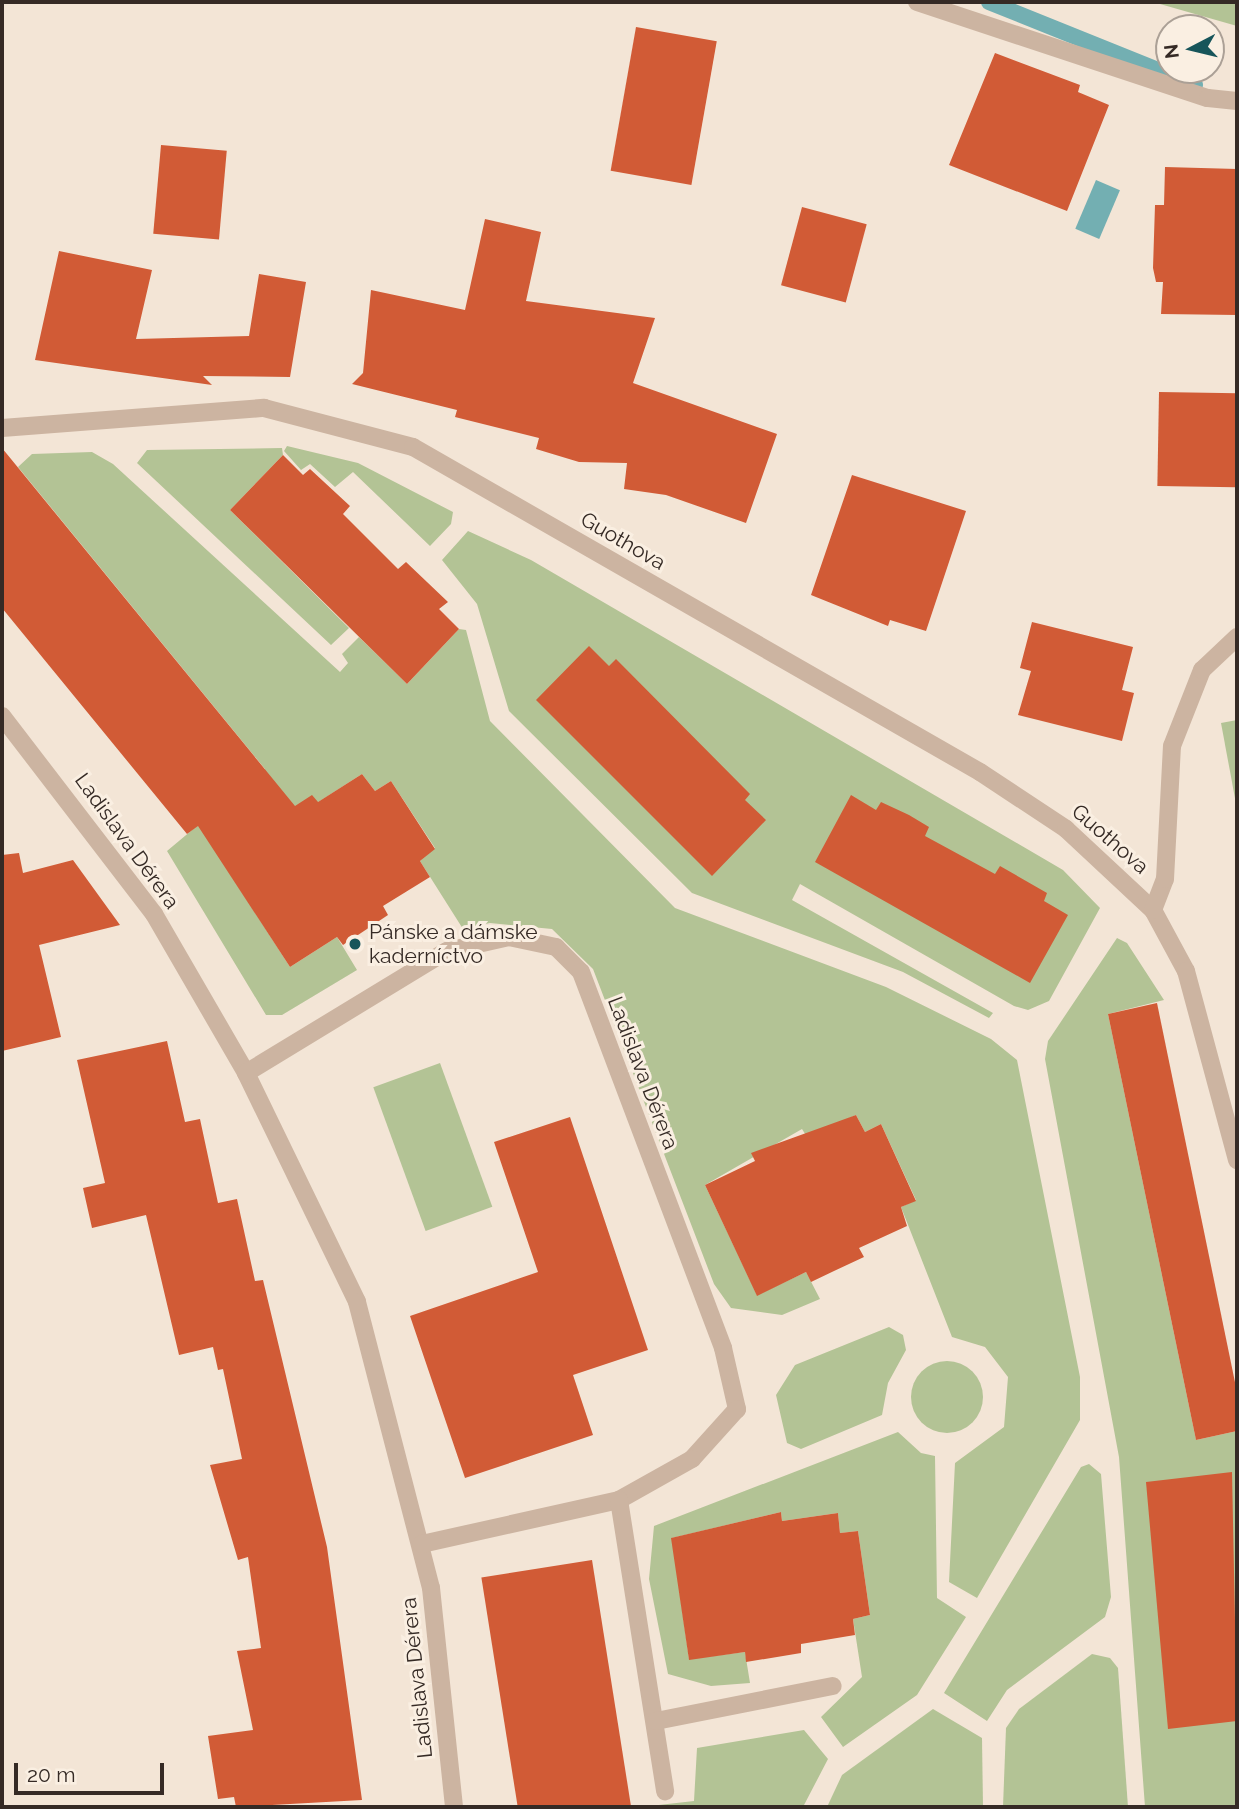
<!DOCTYPE html>
<meta charset="utf-8">
<style>
body{margin:0}
#map{position:relative;width:1239px;height:1809px;overflow:hidden;background:#f3e5d6;font-family:Raleway,sans-serif}
div>[style]{position:absolute}
[style*='--x']{left:calc(var(--x)*1px);top:calc(var(--y)*1px);width:calc(var(--w)*1px);rotate:calc(var(--a)*1deg)}
.green>*{inset:0;background:#b3c395;transform-origin:0 0}
.round{border-radius:50%}
.water>*{inset:0;background:#73afb2;transform-origin:0 0}
.stream>*{height:16px;margin:-8px;padding:0 8px;transform-origin:8px;border-radius:8px;background:#73afb2}
.building>*{inset:0;background:#d15b36;transform-origin:0 0}
.minor>*{height:18px;margin:-9px;padding:0 9px;transform-origin:9px;border-radius:9px;background:#ccb4a1}
.dots>*{width:19px;height:19px;translate:-50% -50%;box-sizing:border-box;border:4px solid #faefe2;border-radius:50%}
span{translate:-50% -50%;white-space:nowrap;text-align:center;line-height:1.15;-webkit-text-stroke:6px #faefe2;paint-order:stroke}
.street-label{font-size:21px;color:#352a25}
.poi-label{font-size:21px;color:#352a25}
.left{translate:0 -50%;text-align:left}
.frame{position:absolute;inset:0;border:4px solid #352a25;pointer-events:none}
.north{position:absolute;left:1155px;top:14px;width:70px;height:70px;box-sizing:border-box;background:#faefe2;border:2px solid #aba096;border-radius:50%;rotate:263deg;font-size:19px;font-weight:700;line-height:28px;text-align:center;color:#352a25}
.north::after{content:'';display:block;margin:auto;width:24px;height:32px;background:#17555a;clip-path:polygon(50% 0,100% 100%,50% 72%,0 100%)}
.scale{position:absolute;left:14px;top:1763px;width:150px;height:32px;box-sizing:border-box;border:4px solid #352a25;border-top:0;padding-left:9px;font-size:21px;line-height:24px;white-space:nowrap;color:#352a25;-webkit-text-stroke:5px #faefe2;paint-order:stroke}
</style>
<div id="map">
<div class="green">
<i style="clip-path:polygon(1153px 2px,1237px 2px,1237px 26px)"></i>
<i style="clip-path:polygon(287px 446px,358px 463px,453px 512px,451px 524px,430px 546px,353px 472px,335px 487px,310px 464px,301px 470px,284px 451px)"></i>
<i style="clip-path:polygon(282px 448px,283px 455px,230px 510px,349px 628px,331px 645px,137px 463px,147px 450px)"></i>
<i style="clip-path:polygon(92px 452px,113px 464px,340px 672px,348px 663px,342px 654px,359px 637px,407px 684px,459px 629px,466px 630px,490px 721px,675px 908px,886px 987px,991px 1039px,1017px 1060px,1080px 1377px,1080px 1420px,977px 1598px,949px 1582px,955px 1463px,1004px 1427px,1008px 1377px,985px 1347px,952px 1337px,901px 1207px,916px 1200px,881px 1124px,865px 1132px,856px 1115px,807px 1137px,802px 1129px,705px 1185px,757px 1295px,806px 1272px,820px 1299px,782px 1315px,731px 1308px,714px 1284px,593px 969px,552px 929px,490px 923px,463px 929px,420px 861px,435px 848px,391px 781px,375px 791px,362px 774px,223px 863px,290px 967px,337px 937px,357px 970px,282px 1015px,266px 1015px,167px 851px,265px 769px,18px 467px,32px 454px)"></i>
<i style="clip-path:polygon(468px 531px,531px 560px,1063px 870px,1100px 908px,1049px 1001px,1028px 1010px,1014px 1006px,800px 884px,792px 900px,993px 1013px,989px 1018px,903px 972px,692px 893px,509px 711px,477px 604px,442px 560px)"></i>
<i style="clip-path:polygon(1237px 720px,1237px 809px,1221px 723px)"></i>
<i style="clip-path:polygon(1117px 938px,1127px 943px,1164px 1000px,1108px 1014px,1196px 1440px,1237px 1431px,1237px 1807px,1145px 1807px,1119px 1457px,1045px 1059px,1048px 1041px)"></i>
<i style="left:440px;top:1063px;width:153px;height:71px;rotate:70deg"></i>
<i style="clip-path:polygon(889px 1327px,903px 1335px,906px 1350px,888px 1383px,882px 1415px,801px 1449px,787px 1443px,776px 1395px,795px 1365px)"></i>
<i class="round" style="left:911px;top:1361px;width:72px;height:72px"></i>
<i style="clip-path:polygon(898px 1432px,921px 1453px,935px 1456px,937px 1598px,966px 1617px,917px 1695px,843px 1747px,821px 1717px,862px 1677px,853px 1619px,870px 1615px,858px 1531px,840px 1533px,838px 1513px,782px 1521px,781px 1512px,672px 1538px,689px 1659px,745px 1652px,750px 1683px,711px 1686px,668px 1674px,649px 1579px,654px 1526px)"></i>
<i style="clip-path:polygon(1089px 1464px,1101px 1474px,1111px 1597px,1105px 1617px,1007px 1690px,987px 1721px,944px 1693px,1081px 1467px)"></i>
<i style="clip-path:polygon(1092px 1654px,1110px 1658px,1118px 1668px,1128px 1807px,1003px 1807px,1006px 1728px,1019px 1709px)"></i>
<i style="clip-path:polygon(933px 1709px,982px 1738px,983px 1807px,827px 1807px,842px 1775px)"></i>
<i style="clip-path:polygon(804px 1730px,828px 1759px,803px 1807px,641px 1807px,694px 1801px,697px 1748px)"></i>
</div>
<div class="water">
<i style="left:1096px;top:180px;width:26px;height:53px;rotate:23deg"></i>
</div>
<div class="stream">
<i style="--x:989;--y:2;--w:222;--a:21.9"></i>
</div>
<div class="building">
<i style="left:636px;top:27px;width:82px;height:146px;rotate:10deg"></i>
<i style="clip-path:polygon(995px 53px,1080px 85px,1078px 92px,1109px 105px,1067px 211px,949px 165px)"></i>
<i style="left:161px;top:145px;width:66px;height:89px;rotate:5deg"></i>
<i style="clip-path:polygon(1165px 167px,1237px 169px,1237px 315px,1161px 314px,1163px 282px,1156px 282px,1153px 268px,1155px 205px,1164px 205px)"></i>
<i style="left:802px;top:207px;width:67px;height:81px;rotate:15deg"></i>
<i style="clip-path:polygon(485px 219px,541px 232px,526px 301px,655px 318px,633px 383px,777px 434px,746px 523px,666px 495px,624px 489px,627px 463px,579px 462px,536px 449px,539px 438px,455px 417px,457px 410px,352px 384px,363px 373px,371px 290px,465px 310px)"></i>
<i style="clip-path:polygon(59px 251px,152px 270px,136px 339px,249px 336px,259px 274px,306px 282px,290px 377px,203px 376px,212px 385px,35px 360px)"></i>
<i style="left:1159px;top:392px;width:78px;height:94px;rotate:1deg"></i>
<i style="clip-path:polygon(2px 448px,295px 806px,312px 795px,318px 802px,362px 774px,375px 791px,391px 781px,435px 849px,420px 861px,430px 877px,383px 906px,388px 915px,343px 945px,337px 937px,290px 967px,198px 826px,187px 834px,2px 608px)"></i>
<i style="clip-path:polygon(283px 455px,303px 475px,310px 469px,350px 506px,343px 514px,398px 569px,406px 562px,448px 602px,439px 609px,459px 629px,407px 684px,230px 510px)"></i>
<i style="clip-path:polygon(852px 475px,966px 511px,926px 631px,890px 620px,888px 626px,811px 595px)"></i>
<i style="clip-path:polygon(1032px 622px,1133px 647px,1122px 690px,1134px 693px,1122px 741px,1018px 715px,1031px 671px,1020px 668px)"></i>
<i style="clip-path:polygon(589px 646px,609px 666px,616px 659px,750px 794px,745px 800px,766px 820px,712px 876px,536px 700px)"></i>
<i style="clip-path:polygon(851px 795px,876px 810px,881px 802px,909px 815px,929px 827px,925px 836px,995px 874px,1000px 866px,1047px 893px,1044px 901px,1068px 915px,1030px 983px,815px 862px)"></i>
<i style="clip-path:polygon(19px 853px,23px 873px,73px 860px,120px 925px,39px 945px,61px 1037px,2px 1051px,2px 855px)"></i>
<i style="clip-path:polygon(1157px 1003px,1237px 1392px,1237px 1431px,1196px 1440px,1108px 1014px)"></i>
<i style="clip-path:polygon(167px 1041px,185px 1122px,200px 1119px,218px 1203px,237px 1199px,255px 1281px,263px 1280px,327px 1547px,362px 1800px,236px 1807px,234px 1797px,218px 1799px,208px 1736px,253px 1730px,237px 1651px,261px 1648px,248px 1557px,238px 1560px,210px 1465px,242px 1459px,223px 1369px,218px 1370px,213px 1347px,179px 1355px,146px 1215px,92px 1228px,83px 1188px,105px 1183px,77px 1060px)"></i>
<i style="clip-path:polygon(856px 1115px,865px 1132px,881px 1124px,916px 1201px,901px 1207px,907px 1226px,859px 1248px,864px 1257px,834px 1271px,811px 1282px,806px 1272px,757px 1296px,705px 1185px,755px 1161px,751px 1153px)"></i>
<i style="clip-path:polygon(570px 1117px,648px 1350px,573px 1375px,593px 1435px,465px 1478px,410px 1316px,538px 1272px,494px 1142px)"></i>
<i style="clip-path:polygon(1232px 1472px,1237px 1721px,1168px 1729px,1146px 1482px)"></i>
<i style="clip-path:polygon(781px 1512px,782px 1521px,838px 1513px,840px 1533px,858px 1531px,870px 1615px,853px 1619px,855px 1635px,801px 1644px,801px 1653px,746px 1662px,745px 1652px,689px 1660px,671px 1538px)"></i>
<i style="left:592px;top:1560px;width:250px;height:112px;rotate:81deg"></i>
</div>
<div class="minor">
<i style="--x:917;--y:2;--w:306;--a:18.3"></i>
<i style="--x:1208;--y:98;--w:29;--a:6"></i>
<i style="--x:2;--y:428;--w:263;--a:-4.4"></i>
<i style="--x:264;--y:408;--w:154;--a:14.7"></i>
<i style="--x:413;--y:447;--w:654;--a:29.82"></i>
<i style="--x:980;--y:772;--w:103;--a:33.5"></i>
<i style="--x:1066;--y:829;--w:119;--a:43"></i>
<i style="--x:1153;--y:910;--w:69;--a:61.6"></i>
<i style="--x:1186;--y:971;--w:196;--a:74.9"></i>
<i style="--x:2;--y:716;--w:250;--a:52.5"></i>
<i style="--x:154;--y:914;--w:184;--a:59.9"></i>
<i style="--x:246;--y:1073;--w:254;--a:64.1"></i>
<i style="--x:357;--y:1302;--w:295;--a:75.5"></i>
<i style="--x:431;--y:1588;--w:220;--a:84"></i>
<i style="--x:1153;--y:910;--w:33;--a:-69"></i>
<i style="--x:1165;--y:879;--w:133;--a:-87"></i>
<i style="--x:1172;--y:746;--w:82;--a:-68.5"></i>
<i style="--x:1202;--y:670;--w:48;--a:-43.3"></i>
<i style="--x:246;--y:1073;--w:235;--a:-31.3"></i>
<i style="--x:447;--y:951;--w:64;--a:-12.7"></i>
<i style="--x:509;--y:937;--w:48;--a:12"></i>
<i style="--x:556;--y:947;--w:35;--a:45"></i>
<i style="--x:581;--y:972;--w:402;--a:69.3"></i>
<i style="--x:723;--y:1348;--w:63;--a:77.1"></i>
<i style="--x:737;--y:1409;--w:67;--a:132"></i>
<i style="--x:692;--y:1459;--w:84;--a:150.7"></i>
<i style="--x:619;--y:1500;--w:202;--a:167.4"></i>
<i style="--x:619;--y:1500;--w:295;--a:81"></i>
<i style="--x:656;--y:1721;--w:180;--a:-11.2"></i>
</div>
<div class="dots">
<i style="left:355px;top:944px;background:#17555a"></i>
</div>
<div class="street-label">
<span style="left:623px;top:541px;rotate:30deg">Guothova</span>
<span style="left:1110px;top:839px;rotate:41deg">Guothova</span>
<span style="left:127px;top:841px;rotate:54deg">Ladislava Dérera</span>
<span style="left:643px;top:1073px;rotate:69deg">Ladislava Dérera</span>
<span style="left:417px;top:1678px;rotate:-96deg">Ladislava Dérera</span>
</div>
<div class="poi-label">
<span class="left" style="left:369px;top:944px">Pánske a dámske<br>kaderníctvo</span>
</div>
<div class="frame"></div>
<div class="north">N</div>
<div class="scale">20 m</div>
</div>
